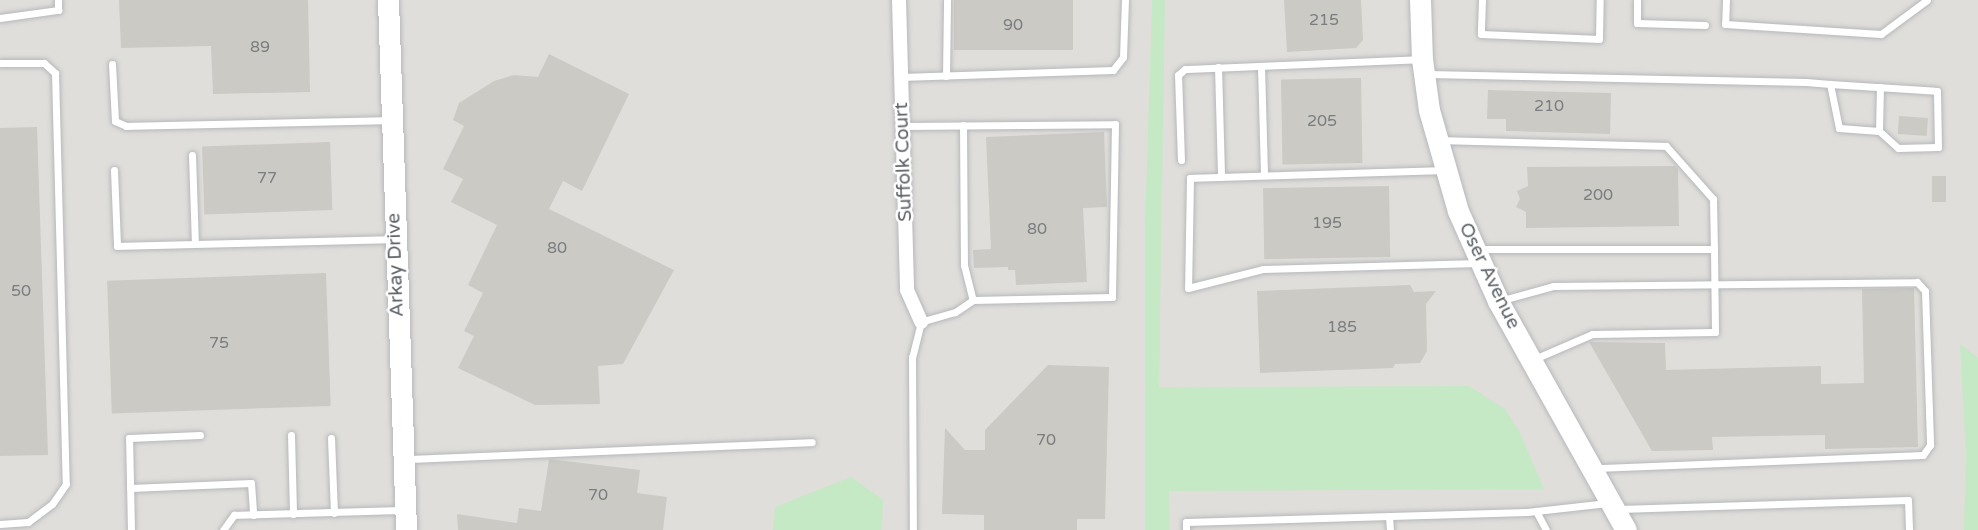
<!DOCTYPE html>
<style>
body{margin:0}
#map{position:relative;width:1978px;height:530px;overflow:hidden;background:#f1efe8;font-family:"Varela Round",sans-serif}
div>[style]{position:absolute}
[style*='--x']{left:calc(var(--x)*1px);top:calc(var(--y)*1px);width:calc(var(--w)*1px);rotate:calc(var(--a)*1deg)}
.industrial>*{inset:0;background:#e0deda;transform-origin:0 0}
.green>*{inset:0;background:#c5e8c5}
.building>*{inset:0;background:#cccac5;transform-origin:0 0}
.roads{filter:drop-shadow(0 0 2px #b5b8bc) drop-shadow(0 0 2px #b5b8bc)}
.lane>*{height:7px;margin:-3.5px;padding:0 3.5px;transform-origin:3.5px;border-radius:3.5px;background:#fff}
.street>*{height:14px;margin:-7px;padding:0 7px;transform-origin:7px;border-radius:7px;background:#fff}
.secondary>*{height:21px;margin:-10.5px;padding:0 10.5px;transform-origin:10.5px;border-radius:10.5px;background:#fff}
span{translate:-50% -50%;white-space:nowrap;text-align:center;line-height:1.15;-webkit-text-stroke:5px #fff;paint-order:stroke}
.number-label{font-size:16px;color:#7a7d7f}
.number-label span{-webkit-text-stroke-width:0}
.street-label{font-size:19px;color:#5f6368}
</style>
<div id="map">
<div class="industrial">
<i style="left:0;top:0;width:1978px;height:530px"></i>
</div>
<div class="green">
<i style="clip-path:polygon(1152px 0,1165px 0,1159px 387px,1469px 386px,1505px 409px,1520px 433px,1544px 489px,1169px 491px,1170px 530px,1145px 530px,1145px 232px)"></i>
<i style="clip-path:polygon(1960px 344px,1978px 358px,1978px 530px,1964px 530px,1966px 454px)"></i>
<i style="clip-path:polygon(851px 477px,883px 500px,882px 530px,773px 530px,775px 507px)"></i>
</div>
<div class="building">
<i style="clip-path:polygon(119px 0,308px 0,310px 92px,213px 94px,211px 46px,121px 48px)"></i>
<i style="left:954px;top:0;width:119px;height:50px"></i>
<i style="clip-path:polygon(1284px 0,1361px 0,1363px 40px,1356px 48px,1287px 52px)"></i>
<i style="clip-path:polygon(549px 54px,629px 94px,582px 191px,563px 181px,549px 209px,674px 270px,623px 364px,598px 366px,600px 404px,535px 405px,458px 368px,474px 336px,464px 331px,483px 293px,468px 285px,497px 225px,451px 202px,463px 179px,443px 169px,464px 126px,453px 120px,459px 103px,494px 81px,514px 75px,538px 77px)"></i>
<i style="left:1361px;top:78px;width:85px;height:80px;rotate:89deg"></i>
<i style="clip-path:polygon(1488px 90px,1611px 93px,1610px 134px,1506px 131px,1506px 119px,1487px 119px)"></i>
<i style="left:1899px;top:116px;width:29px;height:18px;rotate:4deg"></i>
<i style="clip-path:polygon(37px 127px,48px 455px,0 456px,0 128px)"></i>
<i style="clip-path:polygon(1104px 132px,1107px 207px,1083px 208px,1087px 282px,1016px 285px,1015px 270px,1008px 270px,1008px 267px,974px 268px,973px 250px,991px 249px,986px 137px)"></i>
<i style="left:330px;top:142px;width:68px;height:128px;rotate:88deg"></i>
<i style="clip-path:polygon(1675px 166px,1678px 169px,1679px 226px,1526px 228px,1526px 212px,1516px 207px,1520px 199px,1517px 191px,1528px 186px,1527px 167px)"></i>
<i style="left:1946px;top:176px;width:26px;height:14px;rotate:90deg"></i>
<i style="left:1389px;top:186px;width:71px;height:126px;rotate:89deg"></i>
<i style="left:326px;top:273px;width:133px;height:219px;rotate:88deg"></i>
<i style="clip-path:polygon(1410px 285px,1414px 292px,1436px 291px,1426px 304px,1427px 351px,1420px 363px,1395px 364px,1393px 368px,1260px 373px,1257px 291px)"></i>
<i style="clip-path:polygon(1914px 288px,1918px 447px,1825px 449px,1825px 435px,1712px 437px,1713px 450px,1652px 451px,1589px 342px,1665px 343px,1666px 370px,1821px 366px,1821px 384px,1864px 383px,1862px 289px)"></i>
<i style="clip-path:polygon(1048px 365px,1109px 367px,1105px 519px,1077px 519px,1077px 530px,984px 530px,984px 515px,942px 514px,945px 428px,965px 450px,985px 450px,985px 430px)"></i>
<i style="clip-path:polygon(549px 459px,640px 470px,637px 493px,667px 497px,663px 530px,458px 530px,457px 514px,517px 523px,519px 508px,541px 511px)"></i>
</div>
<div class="roads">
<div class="lane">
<i style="--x:1482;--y:0;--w:34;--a:92"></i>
<i style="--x:1481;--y:34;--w:118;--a:2.4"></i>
<i style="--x:1599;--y:39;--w:39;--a:-89"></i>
<i style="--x:1637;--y:0;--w:23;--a:90"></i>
<i style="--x:1637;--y:23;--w:68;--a:1.7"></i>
<i style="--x:1726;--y:0;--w:24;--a:92"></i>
<i style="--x:1725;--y:24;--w:156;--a:3.7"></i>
<i style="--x:1881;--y:34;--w:57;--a:-36.5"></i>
<i style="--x:0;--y:18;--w:59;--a:-7.9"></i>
<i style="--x:58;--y:10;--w:10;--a:-90"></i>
<i style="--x:0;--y:63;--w:44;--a:0"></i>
<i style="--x:44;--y:63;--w:15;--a:42"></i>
<i style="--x:55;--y:73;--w:411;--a:88.5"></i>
<i style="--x:66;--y:484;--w:24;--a:125"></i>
<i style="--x:52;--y:504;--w:30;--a:143"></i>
<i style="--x:28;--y:522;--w:28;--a:176"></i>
<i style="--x:112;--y:64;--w:57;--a:87"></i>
<i style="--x:115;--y:121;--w:12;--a:24"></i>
<i style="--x:126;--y:126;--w:265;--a:-1.3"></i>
<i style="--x:1261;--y:66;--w:109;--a:88.4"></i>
<i style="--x:1218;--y:67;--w:110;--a:88.4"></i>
<i style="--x:1428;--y:74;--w:378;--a:1.2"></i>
<i style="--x:1806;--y:82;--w:24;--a:5"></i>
<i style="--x:1830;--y:84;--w:107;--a:3.7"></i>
<i style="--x:1937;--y:91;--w:56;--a:89"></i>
<i style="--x:1938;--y:147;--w:40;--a:178.6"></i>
<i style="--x:1898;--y:148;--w:25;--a:-138"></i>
<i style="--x:1879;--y:131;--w:40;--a:-175.7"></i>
<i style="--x:1839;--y:128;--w:45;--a:-101.6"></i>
<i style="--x:946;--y:76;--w:76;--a:-89.2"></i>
<i style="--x:901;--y:77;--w:212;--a:-1.9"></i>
<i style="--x:1113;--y:70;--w:16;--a:-52"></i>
<i style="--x:1123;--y:57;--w:57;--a:-88"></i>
<i style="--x:963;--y:125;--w:140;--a:89.6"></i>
<i style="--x:964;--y:265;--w:36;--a:76"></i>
<i style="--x:903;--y:126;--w:212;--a:-0.5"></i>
<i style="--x:1115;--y:124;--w:173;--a:91"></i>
<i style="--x:1112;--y:297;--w:139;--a:178.8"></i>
<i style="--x:973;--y:300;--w:22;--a:146"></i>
<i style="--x:955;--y:312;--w:35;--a:164"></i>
<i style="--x:921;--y:322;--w:36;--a:104"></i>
<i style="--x:912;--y:357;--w:173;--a:89.7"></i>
<i style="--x:1879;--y:131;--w:44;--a:-88.7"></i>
<i style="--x:1441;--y:140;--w:225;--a:1.5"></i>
<i style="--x:1666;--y:146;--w:71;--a:48.4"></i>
<i style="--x:1713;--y:199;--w:50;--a:88.9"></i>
<i style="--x:1714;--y:249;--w:234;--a:180"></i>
<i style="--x:192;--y:155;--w:89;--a:88.1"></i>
<i style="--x:1181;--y:160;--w:85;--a:-92"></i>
<i style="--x:1178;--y:75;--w:9;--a:-41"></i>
<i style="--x:1185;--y:69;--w:236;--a:-2.4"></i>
<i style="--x:114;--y:170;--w:76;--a:87.7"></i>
<i style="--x:117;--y:246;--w:278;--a:-1.4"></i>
<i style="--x:1442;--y:170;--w:252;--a:178.2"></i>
<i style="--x:1190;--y:178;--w:110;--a:91"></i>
<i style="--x:1188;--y:288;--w:77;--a:-14.2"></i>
<i style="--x:1263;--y:269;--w:216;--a:-1.6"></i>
<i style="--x:1499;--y:301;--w:56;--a:-15.5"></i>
<i style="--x:1553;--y:286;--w:364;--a:-0.6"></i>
<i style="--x:1917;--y:282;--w:12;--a:48"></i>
<i style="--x:1925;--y:291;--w:154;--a:88.1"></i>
<i style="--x:1930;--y:445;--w:12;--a:125"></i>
<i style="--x:1923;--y:455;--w:327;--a:177.7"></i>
<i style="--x:1532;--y:360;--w:65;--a:-23.4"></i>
<i style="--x:1592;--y:334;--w:123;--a:-0.9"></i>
<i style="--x:1715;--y:332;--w:83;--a:-90.7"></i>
<i style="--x:291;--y:435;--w:79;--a:88.5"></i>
<i style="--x:331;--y:438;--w:75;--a:87.7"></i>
<i style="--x:407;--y:459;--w:405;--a:-2.4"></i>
<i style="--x:130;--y:488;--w:121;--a:-2.4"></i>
<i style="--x:251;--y:483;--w:32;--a:86"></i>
<i style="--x:1619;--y:509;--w:289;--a:-1.8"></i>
<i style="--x:1908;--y:500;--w:30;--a:88"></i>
<i style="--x:1536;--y:511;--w:21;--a:62"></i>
<i style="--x:1389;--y:516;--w:14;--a:86"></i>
<i style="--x:131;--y:530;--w:92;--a:-91.2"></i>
<i style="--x:129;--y:438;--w:71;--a:-2.4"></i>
<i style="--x:223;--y:530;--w:19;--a:-54"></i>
<i style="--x:234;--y:515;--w:171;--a:-1.7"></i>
<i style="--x:1186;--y:530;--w:8;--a:-90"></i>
<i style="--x:1186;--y:522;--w:341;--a:-1.7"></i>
<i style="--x:1527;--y:512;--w:81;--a:-6.4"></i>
</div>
<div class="street">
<i style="--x:899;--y:0;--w:290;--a:88.4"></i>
<i style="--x:907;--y:290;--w:35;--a:66"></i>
</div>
<div class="secondary">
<i style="--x:388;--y:0;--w:530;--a:88.05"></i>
<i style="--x:1420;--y:0;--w:59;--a:88.1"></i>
<i style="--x:1422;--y:59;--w:51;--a:82.2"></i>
<i style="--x:1429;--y:110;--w:105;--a:74"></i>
<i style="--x:1458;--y:211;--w:98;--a:66"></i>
<i style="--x:1498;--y:301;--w:262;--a:60.8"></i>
</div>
</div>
<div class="number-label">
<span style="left:1324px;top:20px">215</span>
<span style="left:1013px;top:25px">90</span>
<span style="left:260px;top:47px">89</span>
<span style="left:1549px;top:106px">210</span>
<span style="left:1322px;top:121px">205</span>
<span style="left:267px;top:178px">77</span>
<span style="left:1598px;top:195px">200</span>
<span style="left:1327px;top:223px">195</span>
<span style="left:1037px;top:229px">80</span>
<span style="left:557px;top:248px">80</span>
<span style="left:21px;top:291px">50</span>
<span style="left:1342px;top:327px">185</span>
<span style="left:219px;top:343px">75</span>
<span style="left:1046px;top:440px">70</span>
<span style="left:598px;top:495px">70</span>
</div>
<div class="street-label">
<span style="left:904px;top:162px;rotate:-92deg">Suffolk Court</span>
<span style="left:396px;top:265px;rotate:-92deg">Arkay Drive</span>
<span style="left:1489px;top:276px;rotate:64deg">Oser Avenue</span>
</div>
</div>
